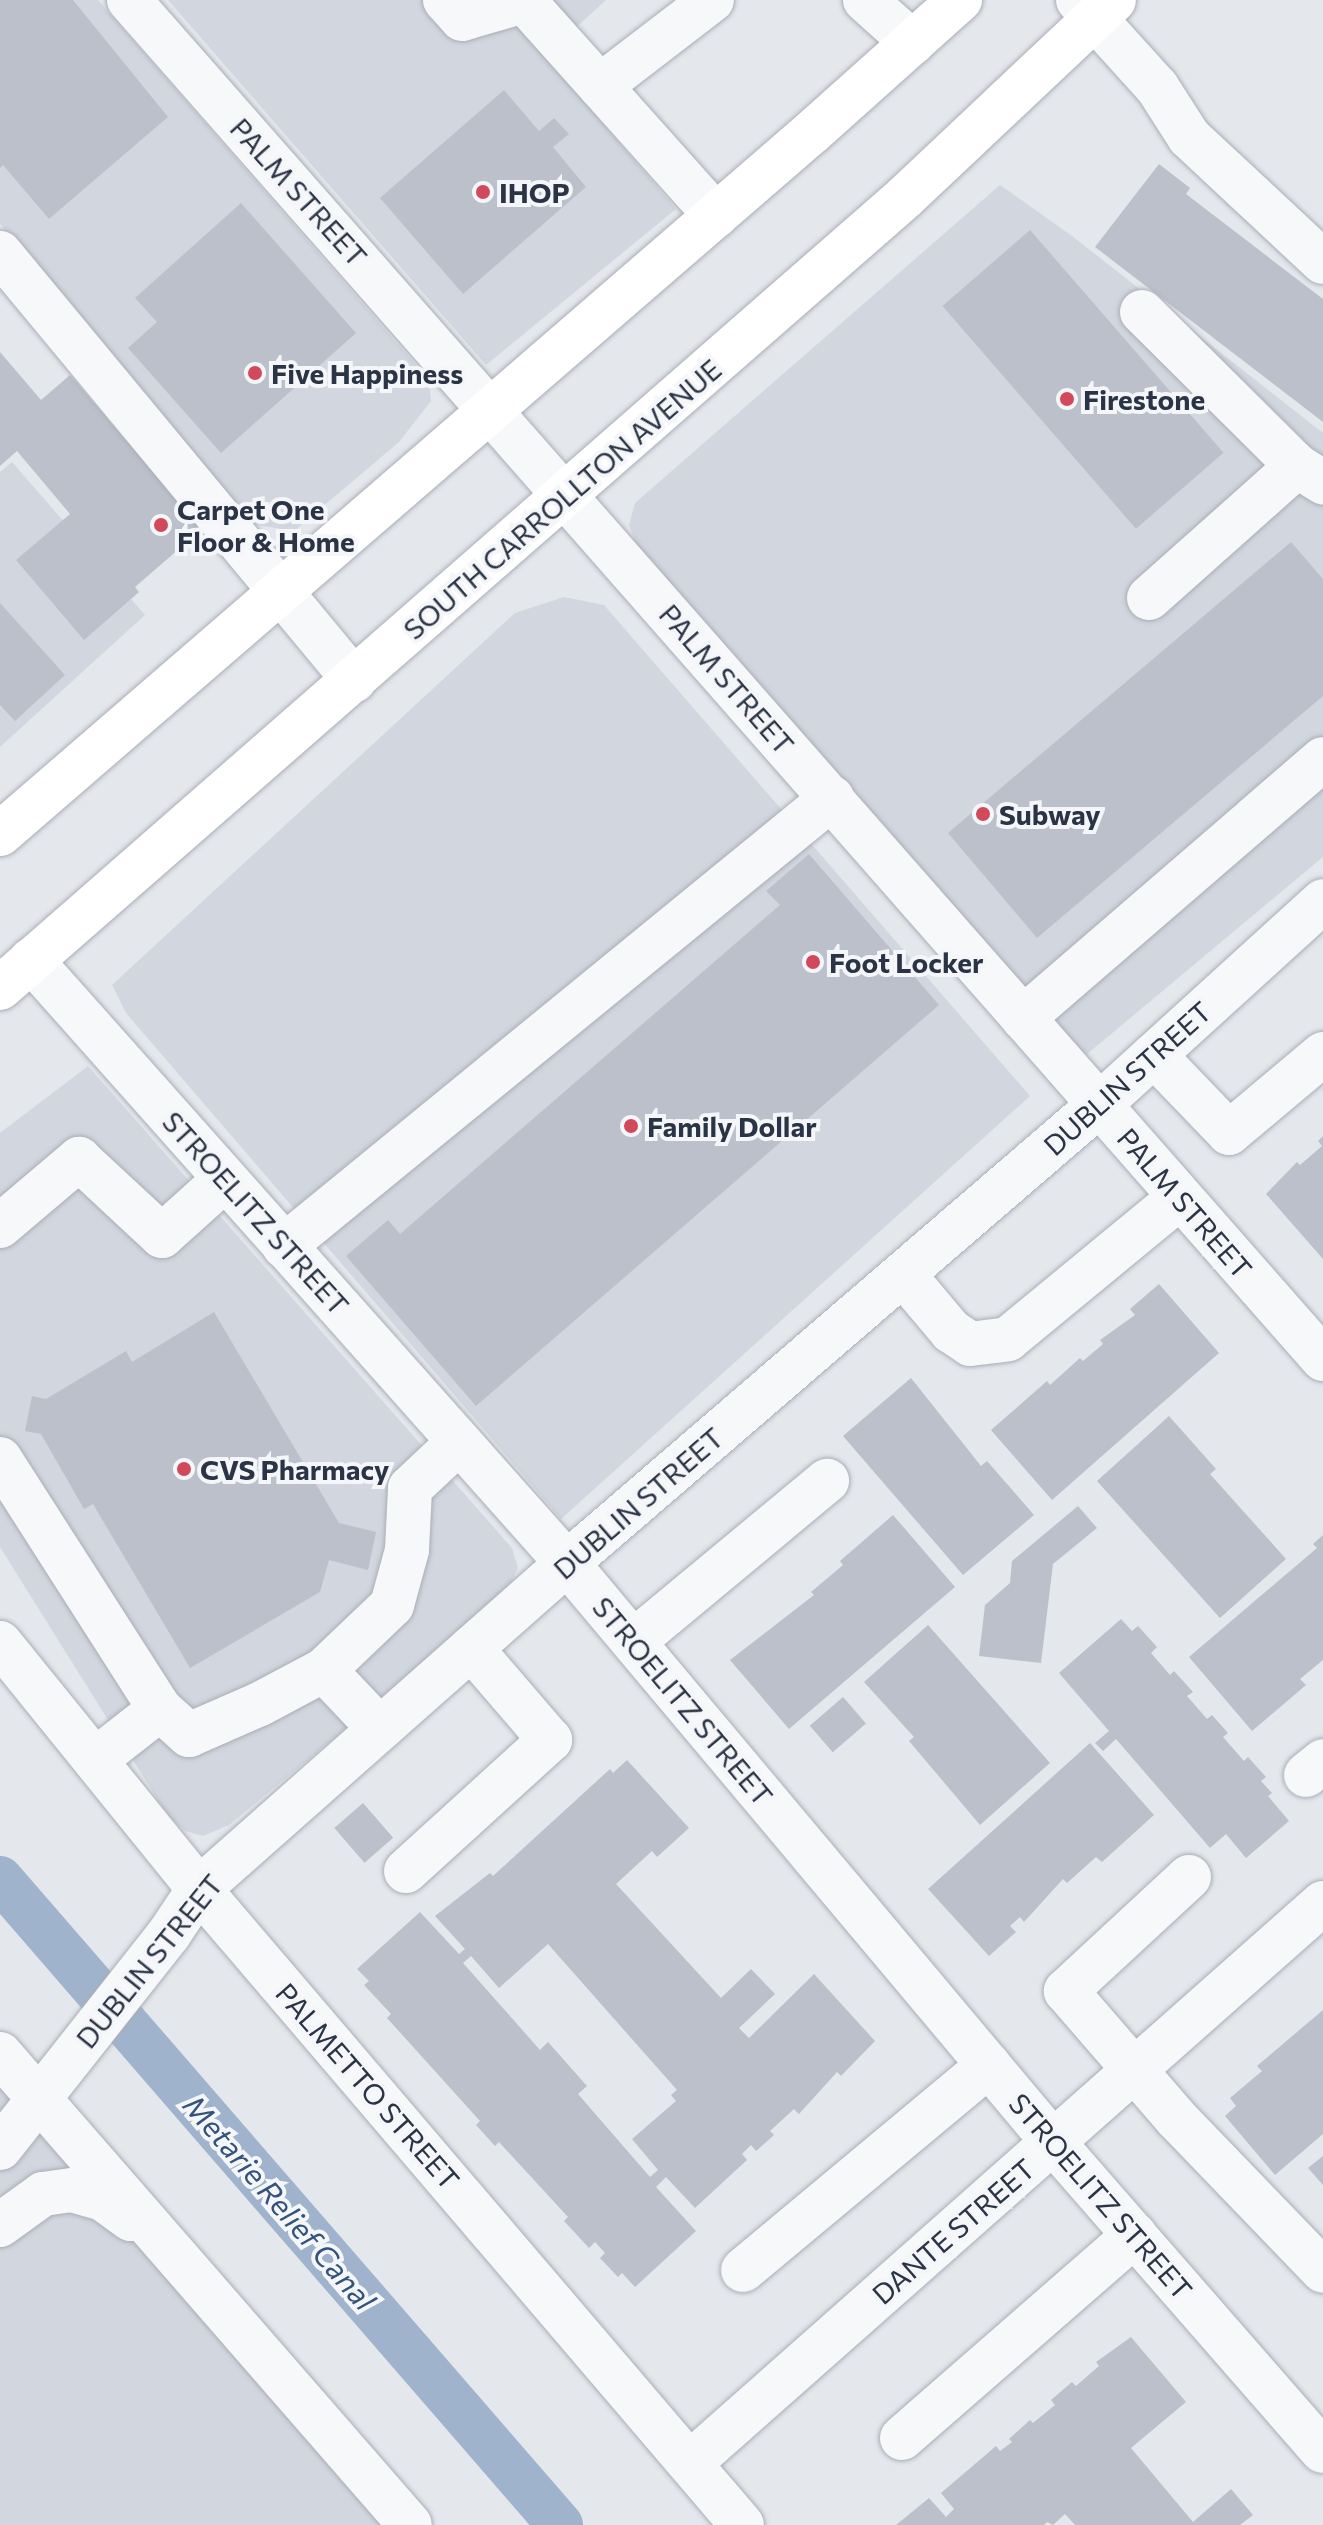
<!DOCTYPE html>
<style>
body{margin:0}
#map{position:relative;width:1323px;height:2525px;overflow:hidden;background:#e4e7ec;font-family:Commissioner,sans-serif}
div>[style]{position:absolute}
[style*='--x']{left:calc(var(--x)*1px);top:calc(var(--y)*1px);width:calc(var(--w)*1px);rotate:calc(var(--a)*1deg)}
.built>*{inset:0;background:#d2d6de}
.canal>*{height:46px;margin:-23px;padding:0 23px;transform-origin:23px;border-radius:23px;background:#9fb4cc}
.building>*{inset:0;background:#bbc0ca;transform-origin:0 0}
.roads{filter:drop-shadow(0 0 2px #a9aeb7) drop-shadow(0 0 2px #a9aeb7)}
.minor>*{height:44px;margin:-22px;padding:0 22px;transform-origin:22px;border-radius:22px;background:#f7f8fa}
.major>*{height:44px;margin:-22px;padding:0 22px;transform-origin:22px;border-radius:22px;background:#fff}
.dots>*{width:22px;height:22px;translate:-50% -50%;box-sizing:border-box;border:4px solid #f4f6f9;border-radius:50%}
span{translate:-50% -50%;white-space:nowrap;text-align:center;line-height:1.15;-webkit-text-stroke:8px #f4f6f9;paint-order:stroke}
.street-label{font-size:28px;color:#2b3445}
.poi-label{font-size:28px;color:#2b3445;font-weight:700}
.left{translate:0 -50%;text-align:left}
.water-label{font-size:30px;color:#34527a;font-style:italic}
</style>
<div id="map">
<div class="built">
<i style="clip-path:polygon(0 0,98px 0,429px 380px,431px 401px,399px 442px,294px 531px,251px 524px,0 224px)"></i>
<i style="clip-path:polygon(168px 0,606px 0,545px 56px,676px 209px,486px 365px)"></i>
<i style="clip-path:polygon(1000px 185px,1072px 236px,1323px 433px,1323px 857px,1086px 1055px,638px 549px,629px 525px,635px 503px)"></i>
<i style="clip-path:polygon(12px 462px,145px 615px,0 747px,0 472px)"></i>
<i style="clip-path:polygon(564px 597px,604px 605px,1030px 1096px,561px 1519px,126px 1013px,112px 985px,515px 613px)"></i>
<i style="clip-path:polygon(88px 1066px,512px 1548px,518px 1568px,503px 1599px,229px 1825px,203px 1836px,185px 1831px,168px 1816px,0 1547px,0 1133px)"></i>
<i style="clip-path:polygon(0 2059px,410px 2525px,0 2525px)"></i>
</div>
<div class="canal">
<i style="--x:0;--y:1879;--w:855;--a:49.08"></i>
</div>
<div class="building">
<i style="clip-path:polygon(0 0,73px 0,168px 117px,49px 219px,3px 165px,0 168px)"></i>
<i style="clip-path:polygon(504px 90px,539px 131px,554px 118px,569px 134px,553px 147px,586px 187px,463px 294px,380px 198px)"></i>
<i style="clip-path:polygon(1159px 164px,1190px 188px,1186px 194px,1323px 299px,1323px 422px,1095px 247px)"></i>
<i style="clip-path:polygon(241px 203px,356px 333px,221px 453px,128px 348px,157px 322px,135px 298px)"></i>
<i style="left:1030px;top:230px;width:295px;height:116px;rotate:49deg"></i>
<i style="clip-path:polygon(0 352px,41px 400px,70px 375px,202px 529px,135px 587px,139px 592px,84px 640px,16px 560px,70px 514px,17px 451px,0 466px)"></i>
<i style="clip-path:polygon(1291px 542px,1323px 579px,1323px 696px,1037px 938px,948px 833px)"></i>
<i style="clip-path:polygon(0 603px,65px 675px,15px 721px,0 705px)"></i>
<i style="clip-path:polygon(809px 854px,939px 1005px,476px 1406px,346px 1256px,388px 1220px,400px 1234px,780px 905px,766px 891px)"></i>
<i style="clip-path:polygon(1323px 1136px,1323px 1259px,1266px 1194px,1297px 1162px,1300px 1165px,1322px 1146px,1318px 1141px)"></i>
<i style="clip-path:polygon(1159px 1284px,1219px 1353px,1052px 1500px,991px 1430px,1047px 1381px,1050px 1385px,1080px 1358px,1083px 1361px,1103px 1344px,1100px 1340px,1135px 1315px,1130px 1309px)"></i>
<i style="clip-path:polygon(214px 1312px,339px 1523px,376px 1532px,368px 1570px,329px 1560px,320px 1592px,190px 1668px,93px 1504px,84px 1509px,41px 1434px,25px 1431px,32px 1396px,46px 1399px,126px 1351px,132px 1362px)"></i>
<i style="clip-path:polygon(911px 1378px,981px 1466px,987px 1461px,1034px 1515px,963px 1575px,843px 1436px)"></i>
<i style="clip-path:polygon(1169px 1416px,1216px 1469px,1210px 1474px,1286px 1559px,1220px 1618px,1097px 1481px)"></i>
<i style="clip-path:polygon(1078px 1506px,1097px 1528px,1053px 1564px,1041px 1663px,979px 1656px,985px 1605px,1010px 1583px,1012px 1561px)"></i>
<i style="clip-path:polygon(893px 1515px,955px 1587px,789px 1729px,730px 1660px,814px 1595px,811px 1592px,843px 1565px,840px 1561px)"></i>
<i style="clip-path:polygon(1323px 1535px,1323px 1660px,1300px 1679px,1306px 1685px,1252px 1731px,1189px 1657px,1317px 1548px,1313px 1544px)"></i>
<i style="clip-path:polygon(1121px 1619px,1132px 1631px,1138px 1626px,1157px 1647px,1151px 1653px,1170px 1675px,1174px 1671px,1193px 1692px,1187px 1696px,1207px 1719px,1212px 1715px,1228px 1733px,1223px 1737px,1244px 1761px,1248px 1757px,1266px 1777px,1261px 1781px,1272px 1793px,1268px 1796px,1289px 1821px,1246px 1858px,1226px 1834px,1210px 1848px,1116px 1739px,1103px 1751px,1095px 1743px,1109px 1731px,1059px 1673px)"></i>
<i style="clip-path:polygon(928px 1625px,1050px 1763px,980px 1825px,909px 1741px,914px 1737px,864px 1682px)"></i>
<i style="left:843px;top:1697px;width:35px;height:44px;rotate:49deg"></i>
<i style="clip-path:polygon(1090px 1743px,1154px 1815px,1102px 1862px,1096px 1857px,1067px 1883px,1063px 1879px,1024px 1922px,1020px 1917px,1010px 1926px,1016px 1932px,989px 1956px,928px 1889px)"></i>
<i style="clip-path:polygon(evenodd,627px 1760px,689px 1828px,657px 1857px,652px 1851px,616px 1884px,721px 1998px,751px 1969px,775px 1994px,739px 2028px,749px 2038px,814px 1974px,875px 2041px,841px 2076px,837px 2072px,799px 2114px,794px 2109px,770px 2131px,774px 2135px,756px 2151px,751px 2145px,742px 2154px,747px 2160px,695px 2208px,666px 2177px,656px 2187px,696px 2231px,635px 2287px,622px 2273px,618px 2277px,600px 2258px,605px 2253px,595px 2242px,589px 2248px,564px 2221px,568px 2217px,499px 2142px,495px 2146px,476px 2125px,480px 2121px,387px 2018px,391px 2014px,364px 1985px,369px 1981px,357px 1969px,420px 1912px,459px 1954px,465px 1949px,435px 1916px,490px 1873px,493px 1876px,610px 1769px,613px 1773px,627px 1760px,548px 1944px,677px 2090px,671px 2095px,676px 2101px,632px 2139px,658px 2170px,650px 2177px,578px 2094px,587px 2086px,548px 2042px,540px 2050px,463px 1963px,471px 1956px,499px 1988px,548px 1944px)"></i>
<i style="left:363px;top:1803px;width:46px;height:38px;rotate:49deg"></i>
<i style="clip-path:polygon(1323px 2010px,1323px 2134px,1275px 2175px,1225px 2116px,1236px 2106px,1230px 2098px,1262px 2071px,1257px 2066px)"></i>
<i style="clip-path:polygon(1323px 2156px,1323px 2185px,1308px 2168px)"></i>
<i style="clip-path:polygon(1131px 2337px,1186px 2402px,1131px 2448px,1193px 2522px,1231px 2489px,1253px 2515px,1240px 2525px,1075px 2525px,1065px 2514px,1053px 2525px,1047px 2522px,1044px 2525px,896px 2525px,929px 2498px,946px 2517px,954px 2509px,941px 2493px,996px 2446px,1000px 2451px,1012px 2442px,1009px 2439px,1030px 2420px,1033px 2423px,1055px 2405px,1051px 2400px,1072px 2382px,1076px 2386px,1099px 2366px,1096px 2362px)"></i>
</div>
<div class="roads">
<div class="minor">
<i style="--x:129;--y:0;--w:1809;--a:48.7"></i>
<i style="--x:445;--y:0;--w:25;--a:48"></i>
<i style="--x:462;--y:19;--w:65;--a:-16.2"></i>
<i style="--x:524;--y:1;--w:288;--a:48.2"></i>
<i style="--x:865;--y:0;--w:64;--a:41.9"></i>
<i style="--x:1078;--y:0;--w:118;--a:47.8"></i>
<i style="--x:1157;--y:87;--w:59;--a:57.4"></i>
<i style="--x:1189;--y:137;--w:183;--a:43"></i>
<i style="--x:600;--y:86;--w:141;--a:-37.5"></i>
<i style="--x:0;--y:253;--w:555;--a:50.34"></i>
<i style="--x:1142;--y:312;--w:218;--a:44.8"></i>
<i style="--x:1297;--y:466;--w:31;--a:32"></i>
<i style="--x:1149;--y:598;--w:198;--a:-41.7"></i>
<i style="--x:31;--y:960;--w:807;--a:48.37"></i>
<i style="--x:567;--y:1563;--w:756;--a:49.99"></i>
<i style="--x:1053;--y:2142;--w:410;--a:48.9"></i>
<i style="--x:1023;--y:1018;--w:396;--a:-40.8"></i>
<i style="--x:1154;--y:1055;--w:108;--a:46.1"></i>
<i style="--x:1229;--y:1133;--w:123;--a:-40"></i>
<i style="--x:0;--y:1226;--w:104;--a:-40.3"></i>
<i style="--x:79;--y:1159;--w:113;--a:42.9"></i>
<i style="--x:162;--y:1236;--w:85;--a:-42.1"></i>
<i style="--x:284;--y:1246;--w:708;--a:-39.27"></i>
<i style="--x:903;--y:1274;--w:75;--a:49.9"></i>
<i style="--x:951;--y:1331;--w:23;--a:34"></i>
<i style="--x:970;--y:1344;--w:38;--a:-7"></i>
<i style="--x:1008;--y:1339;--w:223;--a:-39.5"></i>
<i style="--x:0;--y:1459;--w:297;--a:57.4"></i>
<i style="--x:160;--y:1709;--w:39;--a:42"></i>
<i style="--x:189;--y:1735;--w:77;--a:-23.6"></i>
<i style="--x:260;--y:1704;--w:72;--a:-28"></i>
<i style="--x:324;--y:1670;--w:94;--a:-43.7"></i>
<i style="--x:392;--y:1605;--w:57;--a:-74.7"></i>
<i style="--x:407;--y:1550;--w:62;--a:-87.2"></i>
<i style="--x:410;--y:1488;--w:67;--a:-43.2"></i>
<i style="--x:634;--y:1641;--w:251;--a:-39.7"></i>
<i style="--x:0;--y:1643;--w:316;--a:51"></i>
<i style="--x:199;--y:1889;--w:836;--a:49.51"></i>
<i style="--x:324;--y:1670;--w:81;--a:46.5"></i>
<i style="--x:95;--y:1760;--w:83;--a:-38.1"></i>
<i style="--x:1306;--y:1775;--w:22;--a:-39"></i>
<i style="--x:406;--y:1871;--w:195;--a:-42.3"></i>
<i style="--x:550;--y:1740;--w:121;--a:-130.7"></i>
<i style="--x:1189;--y:1877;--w:168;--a:137.2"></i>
<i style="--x:1066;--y:1991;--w:168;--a:49.1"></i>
<i style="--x:1176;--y:2118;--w:212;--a:46.1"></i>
<i style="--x:0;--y:2054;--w:624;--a:48.96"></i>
<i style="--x:0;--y:2148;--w:273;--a:-51.7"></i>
<i style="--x:169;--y:1934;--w:54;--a:-56.3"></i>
<i style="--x:199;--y:1889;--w:492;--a:-41.5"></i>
<i style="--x:567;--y:1563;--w:702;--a:-40.73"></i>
<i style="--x:1099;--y:1105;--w:303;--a:-42.3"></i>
<i style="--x:0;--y:2225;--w:53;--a:-35.8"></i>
<i style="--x:43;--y:2194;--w:29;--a:-8"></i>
<i style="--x:72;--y:2190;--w:32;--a:16"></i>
<i style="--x:103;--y:2199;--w:34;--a:36"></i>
<i style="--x:743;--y:2270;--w:320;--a:-39.8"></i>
<i style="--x:902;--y:2438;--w:309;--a:-41.1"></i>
<i style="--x:690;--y:2463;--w:845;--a:-41.5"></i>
</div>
<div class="major">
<i style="--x:0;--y:834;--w:1072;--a:-40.84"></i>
<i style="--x:811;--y:133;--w:200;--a:-41.8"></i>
<i style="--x:0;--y:988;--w:1202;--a:-41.15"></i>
<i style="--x:905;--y:197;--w:287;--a:-43.3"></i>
</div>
</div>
<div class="dots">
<i style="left:483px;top:192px;background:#d1495b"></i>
<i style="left:255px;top:373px;background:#d1495b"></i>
<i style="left:1067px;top:399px;background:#d1495b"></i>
<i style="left:161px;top:525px;background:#d1495b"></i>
<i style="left:983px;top:814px;background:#d1495b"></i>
<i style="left:813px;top:962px;background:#d1495b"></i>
<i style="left:631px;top:1126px;background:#d1495b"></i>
<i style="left:184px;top:1469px;background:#d1495b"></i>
</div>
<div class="street-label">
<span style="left:299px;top:192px;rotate:48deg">PALM STREET</span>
<span style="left:562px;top:499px;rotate:-41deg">SOUTH CARROLLTON AVENUE</span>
<span style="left:727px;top:679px;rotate:49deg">PALM STREET</span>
<span style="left:1127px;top:1078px;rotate:-42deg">DUBLIN STREET</span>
<span style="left:1185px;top:1203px;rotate:49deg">PALM STREET</span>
<span style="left:256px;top:1213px;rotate:48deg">STROELITZ STREET</span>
<span style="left:638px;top:1503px;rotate:-41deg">DUBLIN STREET</span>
<span style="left:683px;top:1701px;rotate:50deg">STROELITZ STREET</span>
<span style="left:149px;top:1961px;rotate:-51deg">DUBLIN STREET</span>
<span style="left:368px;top:2086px;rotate:49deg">PALMETTO STREET</span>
<span style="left:1101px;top:2196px;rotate:49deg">STROELITZ STREET</span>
<span style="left:953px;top:2231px;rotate:-41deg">DANTE STREET</span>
</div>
<div class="poi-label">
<span class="left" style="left:499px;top:192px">IHOP</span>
<span class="left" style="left:271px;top:373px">Five Happiness</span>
<span class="left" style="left:1083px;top:399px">Firestone</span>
<span class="left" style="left:177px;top:525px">Carpet One<br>Floor &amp; Home</span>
<span class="left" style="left:999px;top:814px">Subway</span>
<span class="left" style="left:829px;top:962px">Foot Locker</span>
<span class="left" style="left:647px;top:1126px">Family Dollar</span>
<span class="left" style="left:200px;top:1469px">CVS Pharmacy</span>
</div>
<div class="water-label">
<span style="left:280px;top:2202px;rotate:49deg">Metarie Relief Canal</span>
</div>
</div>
